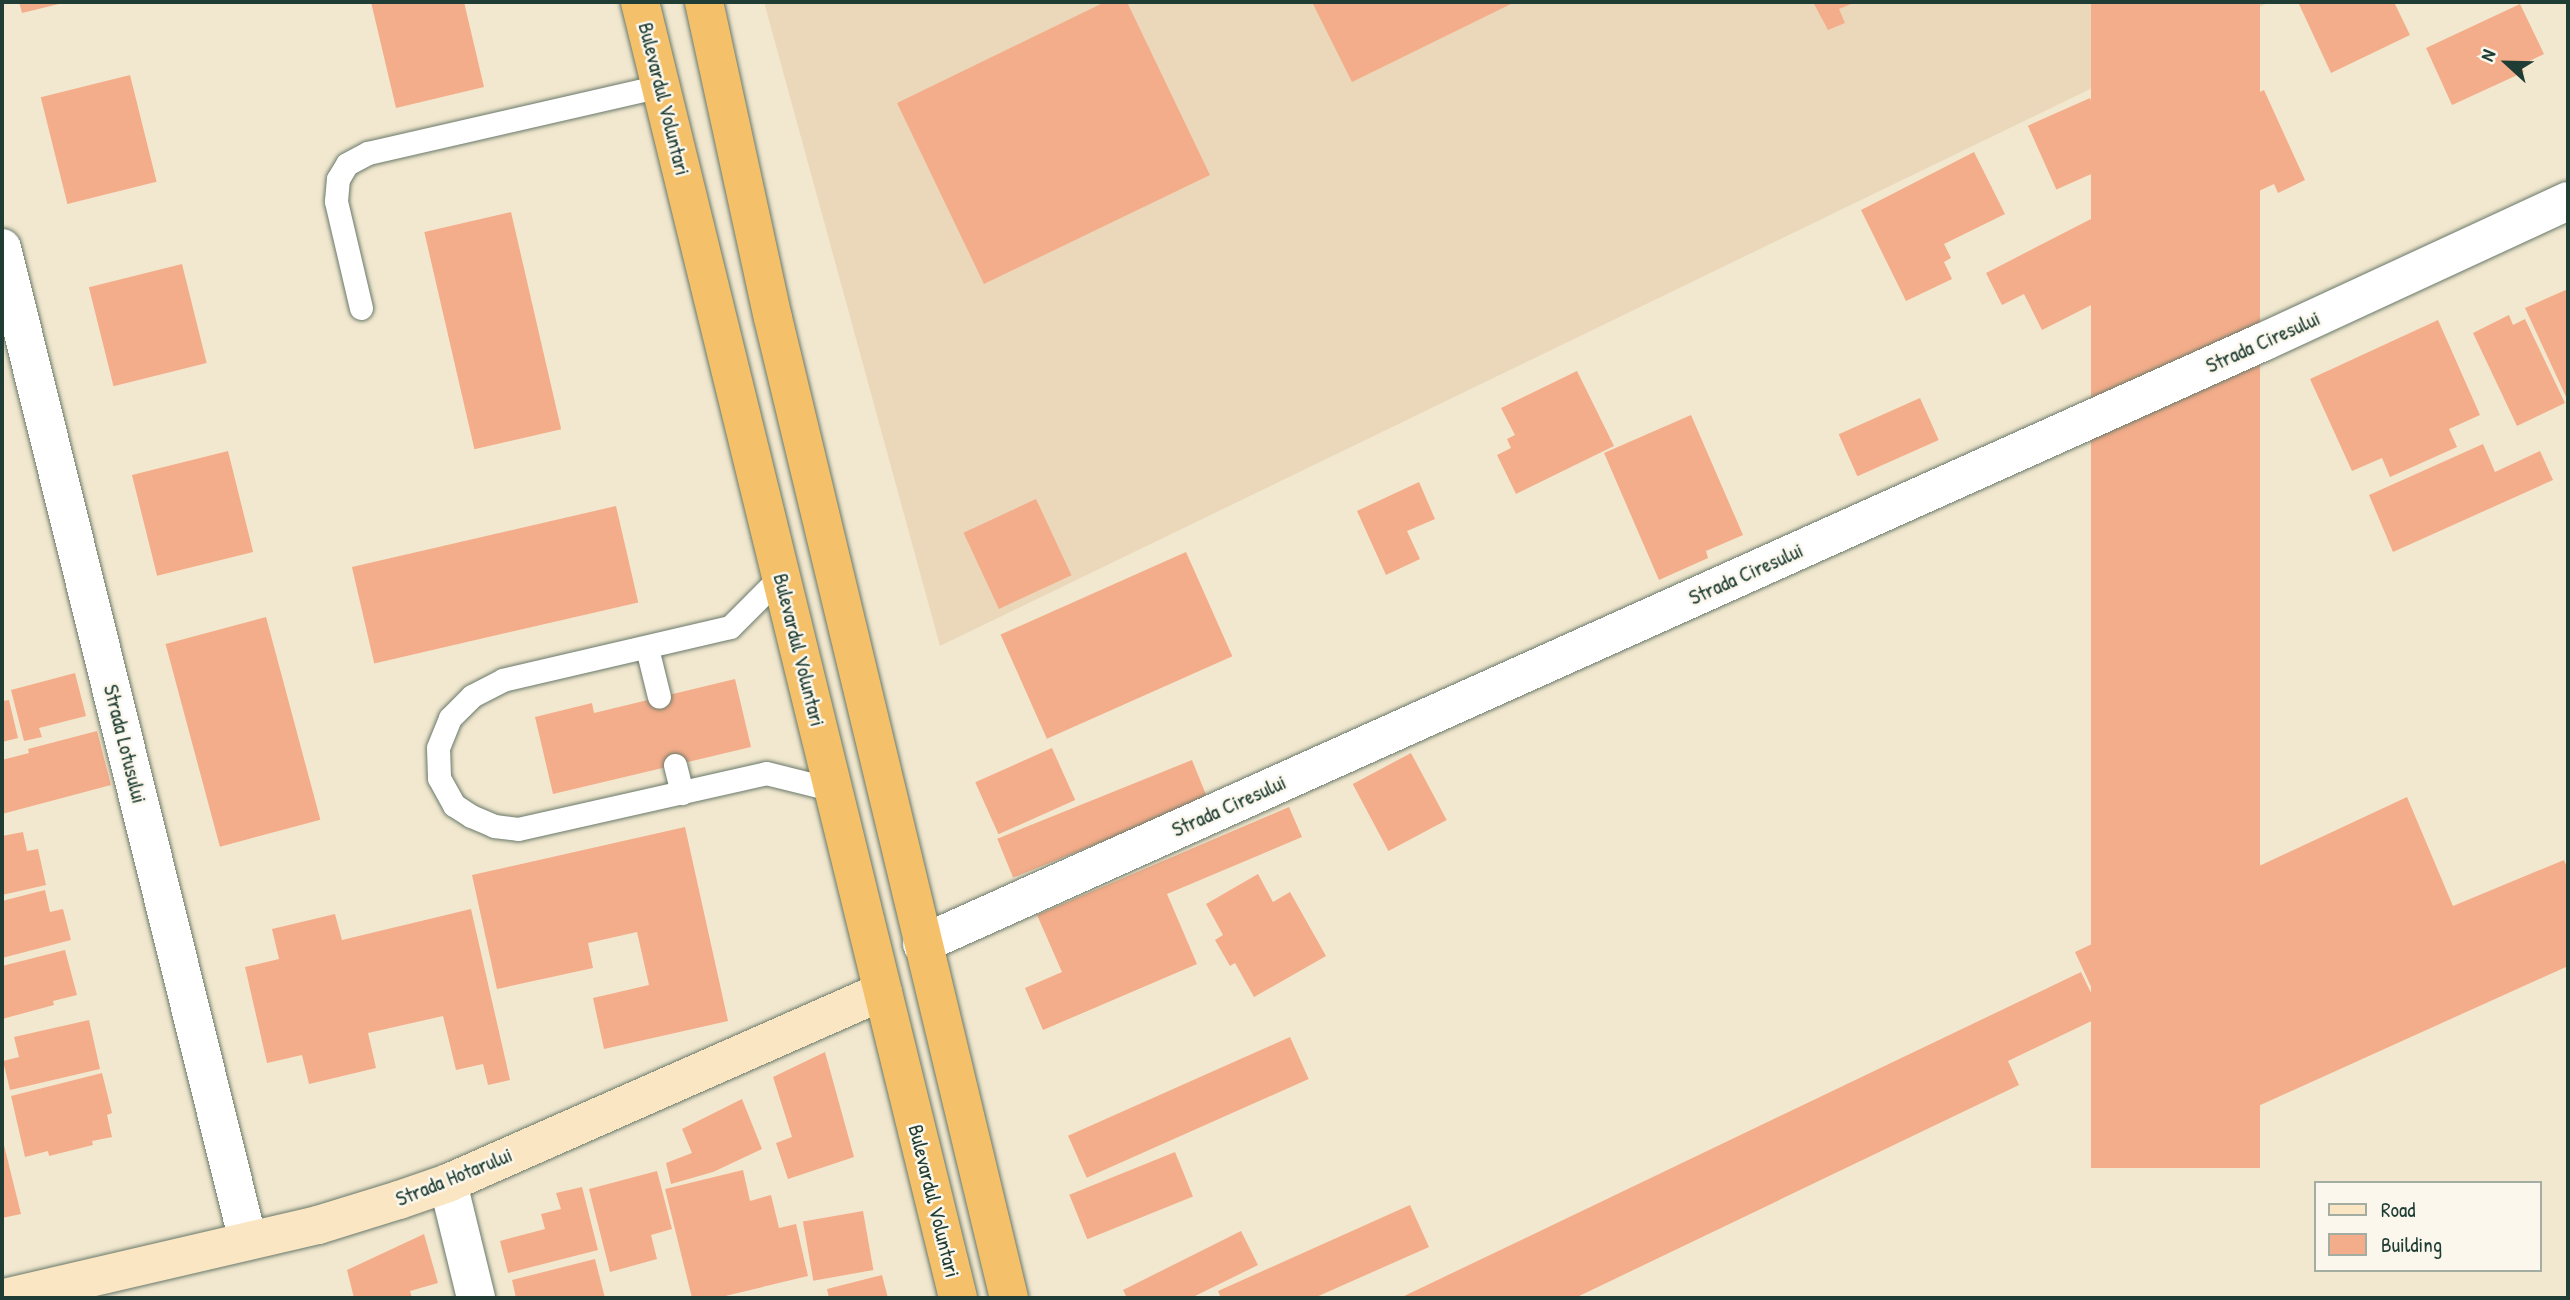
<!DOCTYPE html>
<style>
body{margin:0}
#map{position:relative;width:2570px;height:1300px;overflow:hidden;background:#f2e8cf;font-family:"Patrick Hand",sans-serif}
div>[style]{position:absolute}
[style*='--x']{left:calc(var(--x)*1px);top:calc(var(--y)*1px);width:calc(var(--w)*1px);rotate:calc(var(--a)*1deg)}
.built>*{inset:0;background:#ebd8ba}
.building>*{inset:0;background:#f4ad8a;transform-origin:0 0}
.roads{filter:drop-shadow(0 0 2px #69796a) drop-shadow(0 0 2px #69796a)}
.lane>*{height:23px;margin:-11.5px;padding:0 11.5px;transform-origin:11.5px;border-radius:11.5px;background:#fff}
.street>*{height:38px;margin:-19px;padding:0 19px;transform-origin:19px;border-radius:19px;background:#fff}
.secondary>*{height:38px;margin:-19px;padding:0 19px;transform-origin:19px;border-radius:19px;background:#fbe6c3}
.highway>*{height:38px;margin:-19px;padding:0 19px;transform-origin:19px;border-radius:19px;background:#f4c16a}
span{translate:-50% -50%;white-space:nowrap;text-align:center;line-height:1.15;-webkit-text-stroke:5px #fbf7ec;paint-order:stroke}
.street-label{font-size:21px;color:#1f3d34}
.frame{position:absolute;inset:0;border:4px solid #1f3d34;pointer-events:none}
.legend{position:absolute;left:2314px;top:1181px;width:228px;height:91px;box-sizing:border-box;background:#fbf7ec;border:2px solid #a3ada2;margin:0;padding:9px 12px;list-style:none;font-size:21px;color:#1f3d34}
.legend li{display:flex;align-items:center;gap:14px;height:35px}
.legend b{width:35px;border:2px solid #a3ada2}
.north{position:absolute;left:2472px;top:28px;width:70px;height:70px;-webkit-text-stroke:5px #fbf7ec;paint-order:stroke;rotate:292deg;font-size:19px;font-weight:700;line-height:28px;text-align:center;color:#1f3d34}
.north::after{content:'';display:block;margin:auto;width:24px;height:32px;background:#1f3d34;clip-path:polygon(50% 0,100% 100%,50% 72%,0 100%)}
</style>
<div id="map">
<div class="built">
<i style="clip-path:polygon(764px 2px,2270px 2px,940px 646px)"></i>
</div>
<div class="building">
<i style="clip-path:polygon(19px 2px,63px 2px,63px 3px,22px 13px)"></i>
<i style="clip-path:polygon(371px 2px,464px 2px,484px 87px,396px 108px)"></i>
<i style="clip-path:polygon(1105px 2px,1127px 2px,1210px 175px,984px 284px,897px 103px)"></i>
<i style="clip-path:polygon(1312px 2px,1515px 2px,1352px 82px)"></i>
<i style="clip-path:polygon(1813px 2px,1856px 2px,1839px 9px,1845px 23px,1828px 30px)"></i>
<i style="left:2091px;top:2px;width:169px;height:1166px"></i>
<i style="clip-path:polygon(2298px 2px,2394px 2px,2410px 35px,2331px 73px)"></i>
<i style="clip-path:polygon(2520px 4px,2544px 54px,2521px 65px,2524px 72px,2452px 105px,2426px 48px)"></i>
<i style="left:130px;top:75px;width:110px;height:92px;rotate:76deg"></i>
<i style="clip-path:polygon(2264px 90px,2305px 180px,2278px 193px,2274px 184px,2239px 200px,2242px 209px,2222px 218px,2181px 129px)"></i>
<i style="left:2090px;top:98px;width:70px;height:68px;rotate:66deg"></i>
<i style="clip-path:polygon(1974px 152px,2005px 214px,1944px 244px,1951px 258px,1944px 262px,1952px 279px,1906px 301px,1861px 210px)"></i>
<i style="clip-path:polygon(2132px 198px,2159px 249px,2100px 279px,2109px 296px,2042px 330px,2024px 294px,2002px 305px,1986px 273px)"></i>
<i style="left:511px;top:212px;width:223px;height:89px;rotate:77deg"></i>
<i style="left:182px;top:264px;width:102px;height:96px;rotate:76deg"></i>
<i style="clip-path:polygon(2568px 289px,2568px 401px,2525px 308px)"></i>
<i style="clip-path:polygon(2509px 315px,2513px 325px,2525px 319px,2565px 403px,2517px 426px,2473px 333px)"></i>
<i style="clip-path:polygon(2438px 320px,2480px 415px,2449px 429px,2457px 447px,2390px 477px,2382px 458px,2352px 471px,2310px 379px)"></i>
<i style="clip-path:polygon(1577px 371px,1614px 446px,1516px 494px,1497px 455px,1511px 448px,1507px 439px,1515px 435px,1501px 408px)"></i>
<i style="left:1920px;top:398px;width:46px;height:89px;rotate:66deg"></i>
<i style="clip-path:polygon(1691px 415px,1743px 535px,1706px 551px,1708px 558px,1659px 580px,1604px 453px)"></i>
<i style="clip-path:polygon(2483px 444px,2495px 472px,2540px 451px,2553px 480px,2393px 552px,2369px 495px)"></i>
<i style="left:228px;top:451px;width:104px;height:99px;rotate:76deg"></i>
<i style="clip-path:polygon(1419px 482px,1435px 519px,1407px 531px,1420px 559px,1386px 575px,1357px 511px)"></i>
<i style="left:1036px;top:499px;width:84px;height:80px;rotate:65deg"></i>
<i style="left:616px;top:506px;width:99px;height:271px;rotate:77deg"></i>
<i style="left:1186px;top:552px;width:114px;height:203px;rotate:66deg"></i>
<i style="left:266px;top:617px;width:210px;height:104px;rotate:75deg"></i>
<i style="clip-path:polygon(75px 673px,86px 716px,39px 728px,42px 737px,24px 741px,11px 690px)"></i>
<i style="clip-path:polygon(735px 679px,751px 747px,553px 794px,535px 717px,592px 703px,594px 713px)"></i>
<i style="clip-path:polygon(9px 700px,18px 738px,2px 742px,2px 701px)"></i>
<i style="clip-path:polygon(97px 731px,111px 785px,2px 814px,2px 760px,29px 753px,28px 749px)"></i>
<i style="left:1052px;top:748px;width:57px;height:84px;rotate:66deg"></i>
<i style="left:1411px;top:753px;width:76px;height:66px;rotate:62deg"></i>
<i style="left:1192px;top:760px;width:42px;height:210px;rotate:68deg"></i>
<i style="clip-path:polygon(2407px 797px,2453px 906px,2564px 860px,2568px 870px,2568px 966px,2236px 1116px,2177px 991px,2107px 1021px,2075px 952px)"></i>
<i style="clip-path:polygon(1289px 807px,1302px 837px,1167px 894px,1197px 964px,1043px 1030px,1025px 988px,1062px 972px,1037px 915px)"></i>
<i style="clip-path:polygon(685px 827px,728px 1021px,604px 1049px,593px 998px,649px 985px,637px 932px,588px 943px,593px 968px,497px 989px,472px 875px)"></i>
<i style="clip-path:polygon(23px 832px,27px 851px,38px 849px,46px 885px,2px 895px,2px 836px)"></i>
<i style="clip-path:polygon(1258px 874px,1273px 902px,1290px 892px,1326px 956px,1254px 997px,1235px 963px,1230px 966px,1215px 940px,1223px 935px,1206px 904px)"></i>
<i style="clip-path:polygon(45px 890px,50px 912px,63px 909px,71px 940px,2px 958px,2px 901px)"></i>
<i style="clip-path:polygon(471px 909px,510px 1080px,488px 1085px,483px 1064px,456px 1070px,443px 1016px,368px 1033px,376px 1068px,309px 1084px,302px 1055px,267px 1063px,245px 967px,279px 959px,272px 929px,335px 914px,342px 940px)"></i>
<i style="clip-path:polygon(65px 950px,77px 995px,53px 1001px,54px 1005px,2px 1019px,2px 966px)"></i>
<i style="clip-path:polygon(2081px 972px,2102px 1016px,2008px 1061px,2019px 1085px,1575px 1298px,1400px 1298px)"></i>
<i style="clip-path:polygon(89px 1020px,100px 1069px,10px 1090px,3px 1061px,19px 1057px,14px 1037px)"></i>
<i style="left:1290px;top:1037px;width:46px;height:243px;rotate:66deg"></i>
<i style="clip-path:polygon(825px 1052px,854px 1157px,788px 1179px,776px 1143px,792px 1137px,773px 1077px)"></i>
<i style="clip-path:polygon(102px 1073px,112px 1113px,107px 1115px,112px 1137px,92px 1141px,93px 1145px,49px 1156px,48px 1151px,25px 1157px,11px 1096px)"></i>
<i style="clip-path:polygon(742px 1099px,762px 1149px,713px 1172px,671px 1184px,666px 1163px,692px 1153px,682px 1129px)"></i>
<i style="clip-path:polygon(2px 1137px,21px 1214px,2px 1218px)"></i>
<i style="left:1175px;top:1152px;width:48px;height:114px;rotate:68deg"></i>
<i style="clip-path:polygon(743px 1170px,750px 1201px,771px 1195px,779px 1228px,796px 1224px,808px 1276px,717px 1298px,692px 1298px,665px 1189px)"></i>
<i style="clip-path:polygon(657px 1171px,672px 1229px,651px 1235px,657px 1259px,610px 1272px,589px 1189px)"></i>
<i style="clip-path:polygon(582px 1187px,598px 1250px,508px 1273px,500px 1241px,545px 1229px,541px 1214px,561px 1209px,556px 1193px)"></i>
<i style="clip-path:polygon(1410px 1205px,1429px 1247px,1314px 1298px,1221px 1298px,1218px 1291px)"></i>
<i style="left:863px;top:1211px;width:60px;height:61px;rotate:80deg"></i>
<i style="clip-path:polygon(1241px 1231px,1258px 1265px,1191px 1298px,1127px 1298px,1123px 1290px)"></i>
<i style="clip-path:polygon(424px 1234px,438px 1283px,410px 1291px,412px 1298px,354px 1298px,347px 1270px)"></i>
<i style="clip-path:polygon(595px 1259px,605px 1298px,516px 1298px,512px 1280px)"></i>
<i style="clip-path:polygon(882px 1275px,888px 1298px,829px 1298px,827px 1289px)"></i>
</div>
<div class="roads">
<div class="lane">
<i style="--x:361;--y:308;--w:110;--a:-103.2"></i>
<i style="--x:336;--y:201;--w:22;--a:-85"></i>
<i style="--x:338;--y:179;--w:17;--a:-59"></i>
<i style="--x:347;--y:164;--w:24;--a:-28"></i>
<i style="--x:368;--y:153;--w:301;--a:-12.9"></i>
<i style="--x:781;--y:576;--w:72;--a:135"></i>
<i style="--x:730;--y:627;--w:233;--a:166.9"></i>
<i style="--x:503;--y:680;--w:35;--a:153"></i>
<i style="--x:472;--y:696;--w:31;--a:135"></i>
<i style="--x:450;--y:718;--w:32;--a:112"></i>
<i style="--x:438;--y:748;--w:30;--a:88"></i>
<i style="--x:439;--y:778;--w:31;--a:61"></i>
<i style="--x:454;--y:805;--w:20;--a:33"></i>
<i style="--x:471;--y:816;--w:25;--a:23"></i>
<i style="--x:494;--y:826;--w:24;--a:7"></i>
<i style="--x:518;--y:829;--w:254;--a:-12.7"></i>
<i style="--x:766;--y:773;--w:70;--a:14"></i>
<i style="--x:647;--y:648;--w:50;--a:76.2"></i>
<i style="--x:675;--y:765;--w:29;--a:76"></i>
</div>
<div class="street">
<i style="--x:2;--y:248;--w:1023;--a:76.09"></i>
<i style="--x:922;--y:944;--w:1470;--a:-24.18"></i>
<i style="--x:2263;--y:342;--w:336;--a:-24.8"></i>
<i style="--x:448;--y:1183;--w:118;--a:76.3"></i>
</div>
<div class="secondary">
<i style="--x:4;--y:1298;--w:322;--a:-13.1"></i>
<i style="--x:318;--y:1225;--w:85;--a:-17.2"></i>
<i style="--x:399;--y:1200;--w:52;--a:-19.1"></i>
<i style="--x:448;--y:1183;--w:475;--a:-23.8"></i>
</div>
<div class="highway">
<i style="--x:640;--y:2;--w:1334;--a:76.21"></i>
<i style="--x:704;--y:2;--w:323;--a:77.7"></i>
<i style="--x:773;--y:318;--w:1008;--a:76.46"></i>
</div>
</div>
<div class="street-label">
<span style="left:664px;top:99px;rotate:76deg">Bulevardul Voluntari</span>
<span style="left:2263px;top:342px;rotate:-24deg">Strada Ciresului</span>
<span style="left:1746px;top:574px;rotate:-24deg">Strada Ciresului</span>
<span style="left:799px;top:650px;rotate:76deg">Bulevardul Voluntari</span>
<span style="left:125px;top:744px;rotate:76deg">Strada Lotusului</span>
<span style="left:1229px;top:806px;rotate:-24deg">Strada Ciresului</span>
<span style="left:454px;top:1177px;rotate:-22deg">Strada Hotarului</span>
<span style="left:934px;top:1201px;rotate:76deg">Bulevardul Voluntari</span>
</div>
<div class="frame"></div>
<ul class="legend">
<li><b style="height:9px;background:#fbe6c3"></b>Road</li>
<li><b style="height:19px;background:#f4ad8a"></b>Building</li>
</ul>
<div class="north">N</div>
</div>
